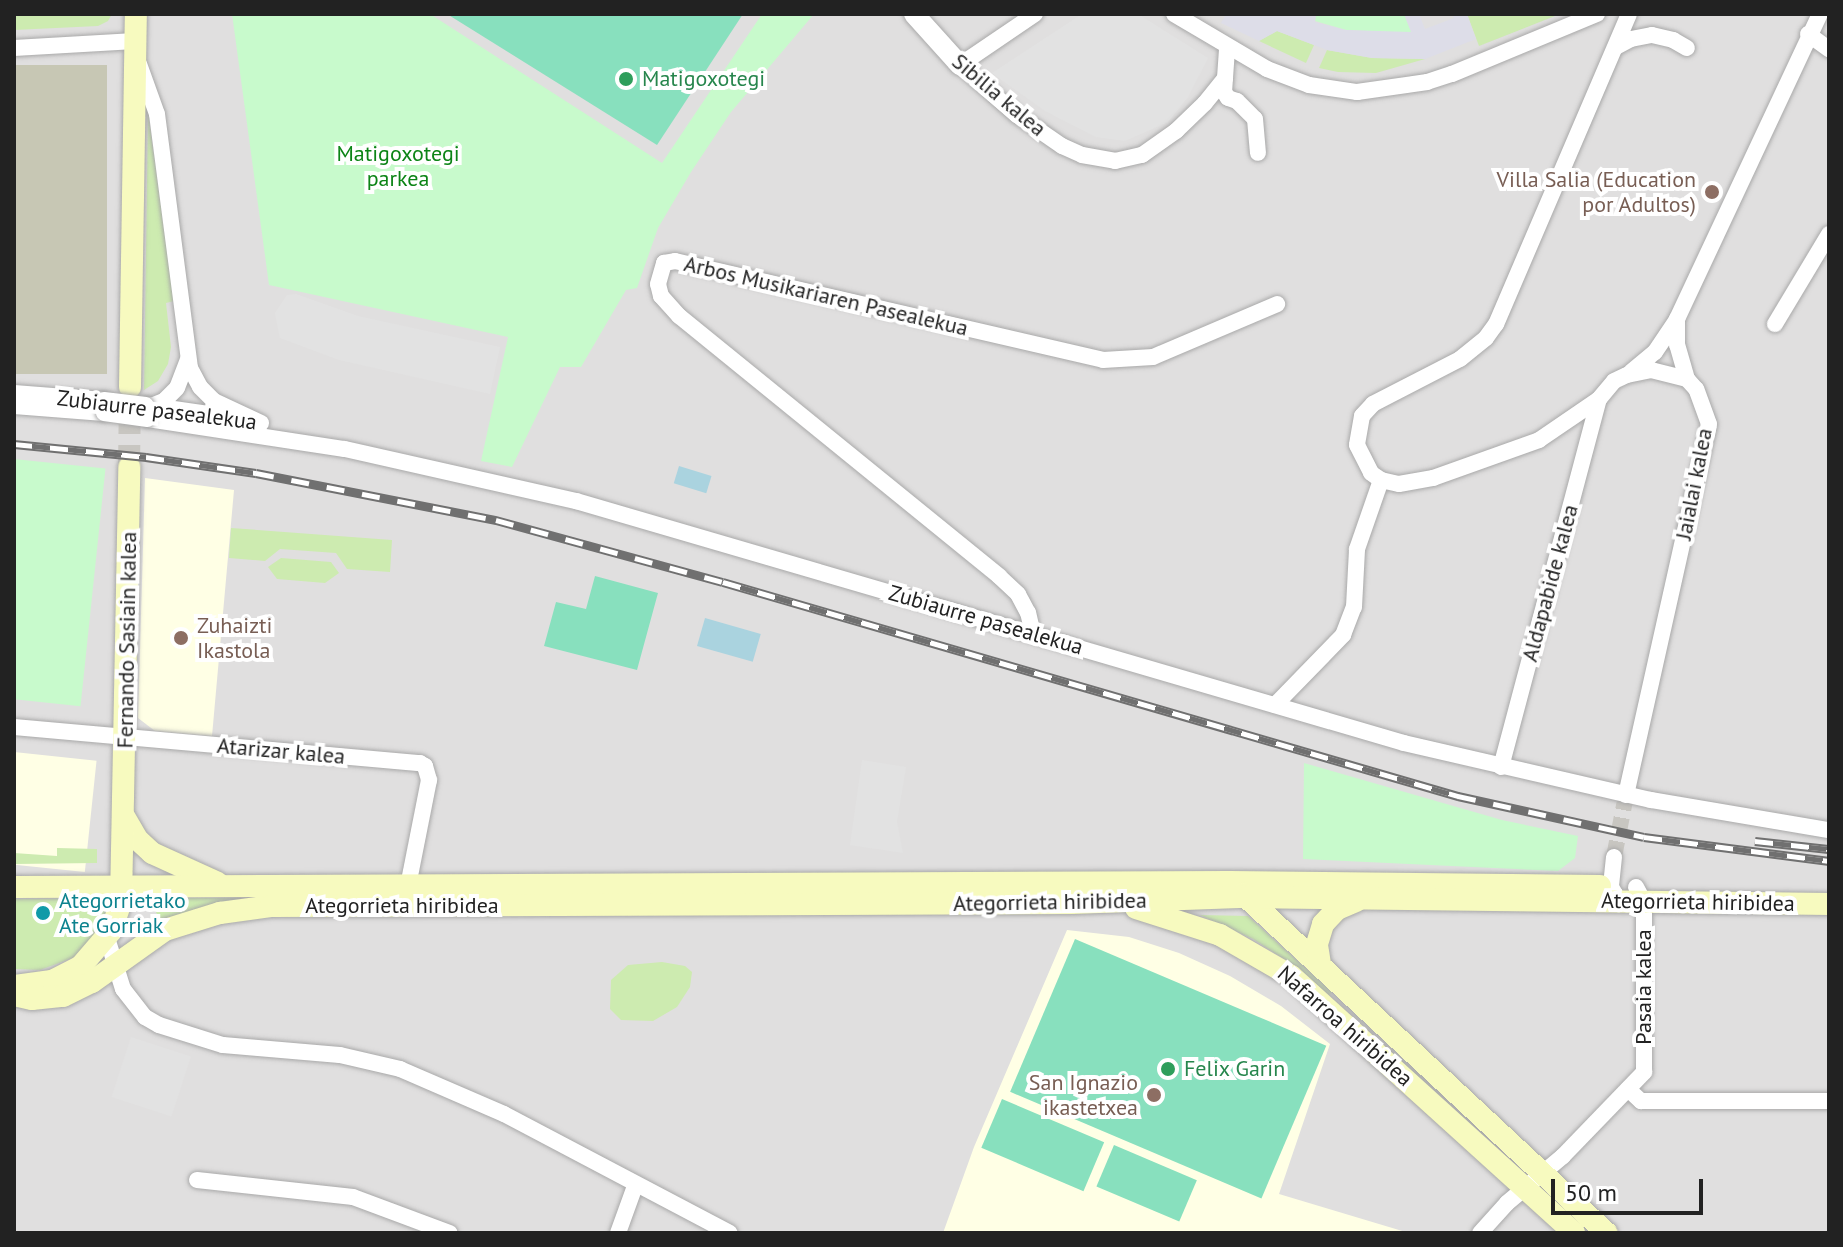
<!DOCTYPE html>
<style>
body{margin:0}
#map{position:relative;width:1843px;height:1247px;overflow:hidden;background:#f2efe9;font-family:"PT Sans",sans-serif}
div>[style]{position:absolute}
[style*='--x']{left:calc(var(--x)*1px);top:calc(var(--y)*1px);width:calc(var(--w)*1px);rotate:calc(var(--a)*1deg)}
.residential>*{inset:0;background:#e0dfdf;transform-origin:0 0}
.education>*{inset:0;background:#ffffe5;transform-origin:0 0}
.construction>*{inset:0;background:#c7c7b4;transform-origin:0 0}
.grass>*{inset:0;background:#cdebb0}
.park>*{inset:0;background:#c8facc;transform-origin:0 0}
.pitch>*{inset:0;background:#88e0be;transform-origin:0 0}
.parking>*{inset:0;background:#e2e2e2;transform-origin:0 0}
.plaza>*{inset:0;background:#dddde8}
.water>*{inset:0;background:#aad3df;transform-origin:0 0}
.minor-tunnel>*{height:16px;margin-top:-8px;transform-origin:0;background:repeating-linear-gradient(90deg,#c8c6c1 0 16px,transparent 0 24px)}
.secondary-tunnel>*{height:22px;margin-top:-11px;transform-origin:0;background:repeating-linear-gradient(90deg,#c8c6c1 0 22px,transparent 0 33px)}
.roads{filter:drop-shadow(0 0 2px #a9a9a9) drop-shadow(0 0 2px #a9a9a9)}
.minor>*{height:16px;margin:-8px;padding:0 8px;transform-origin:8px;border-radius:8px;background:#fff}
.tertiary>*{height:20px;margin:-10px;padding:0 10px;transform-origin:10px;border-radius:10px;background:#fff}
.secondary>*{height:22px;margin:-11px;padding:0 11px;transform-origin:11px;border-radius:11px;background:#f7fabf}
.rail>*{height:9px;margin-top:-4.5px;transform-origin:0;background:repeating-linear-gradient(90deg,#fff 0 18px,#707070 0 36px);box-sizing:border-box;border-block:2px solid #707070}
.bridges{filter:drop-shadow(0 0 2px #a9a9a9) drop-shadow(0 0 2px #a9a9a9)}
.minor-bridge>*{height:16px;margin:-8px;padding:0 8px;transform-origin:8px;border-radius:8px;background:#fff}
.dots>*{width:22px;height:22px;translate:-50% -50%;box-sizing:border-box;border:4px solid #fff;border-radius:50%}
span{translate:-50% -50%;white-space:nowrap;text-align:center;line-height:1.15;-webkit-text-stroke:8px #fff;paint-order:stroke}
.leisure-label{font-size:22px;color:#27864d}
.left{translate:0 -50%;text-align:left}
.street-label{font-size:22px;color:#222}
.park-label{font-size:22px;color:#0c8416}
.education-label{font-size:22px;color:#785e54}
.right{translate:-100% -50%;text-align:right}
.culture-label{font-size:22px;color:#0d838f}
.frame{position:absolute;inset:0;border:16px solid #222;pointer-events:none}
.scale{position:absolute;left:1551px;top:1179px;width:152px;height:36px;box-sizing:border-box;border:4px solid #222;border-top:0;padding-left:10px;font-size:24px;line-height:28px;white-space:nowrap;color:#222;-webkit-text-stroke:6px #fff;paint-order:stroke}
</style>
<div id="map">
<div class="residential">
<i style="left:14px;top:14px;width:1815px;height:1219px"></i>
</div>
<div class="education">
<i style="clip-path:polygon(145px 478px,234px 490px,212px 736px,155px 731px,138px 718px)"></i>
<i style="left:14px;top:752px;width:83px;height:112px;rotate:6deg"></i>
<i style="clip-path:polygon(1067px 930px,1129px 937px,1179px 953px,1230px 976px,1281px 1006px,1330px 1044px,1279px 1194px,1409px 1233px,943px 1233px,974px 1147px)"></i>
</div>
<div class="construction">
<i style="left:107px;top:65px;width:309px;height:93px;rotate:90deg"></i>
</div>
<div class="grass">
<i style="clip-path:polygon(14px 14px,112px 14px,108px 21px,98px 26px,14px 30px)"></i>
<i style="clip-path:polygon(1467px 14px,1560px 14px,1479px 46px)"></i>
<i style="clip-path:polygon(1277px 31px,1314px 45px,1306px 63px,1259px 41px)"></i>
<i style="clip-path:polygon(1327px 50px,1372px 58px,1425px 59px,1376px 73px,1338px 72px,1319px 68px)"></i>
<i style="clip-path:polygon(148px 112px,174px 301px,166px 303px,171px 347px,168px 364px,158px 381px,144px 390px)"></i>
<i style="clip-path:polygon(231px 528px,392px 540px,390px 572px,347px 569px,336px 553px,280px 549px,265px 561px,229px 558px)"></i>
<i style="clip-path:polygon(281px 558px,331px 562px,339px 573px,325px 583px,277px 579px,268px 567px)"></i>
<i style="clip-path:polygon(57px 848px,97px 849px,97px 863px,14px 864px,14px 853px,57px 856px)"></i>
<i style="clip-path:polygon(105px 898px,111px 903px,106px 923px,78px 956px,40px 970px,14px 969px,14px 899px)"></i>
<i style="clip-path:polygon(153px 898px,258px 898px,210px 905px,162px 923px,153px 907px)"></i>
<i style="clip-path:polygon(1200px 915px,1248px 916px,1332px 992px,1329px 995px,1292px 964px,1253px 939px)"></i>
<i style="clip-path:polygon(662px 962px,685px 966px,692px 972px,690px 987px,677px 1007px,653px 1021px,621px 1020px,610px 1009px,611px 980px,628px 965px)"></i>
</div>
<div class="park">
<i style="clip-path:polygon(232px 14px,430px 14px,662px 163px,762px 14px,814px 14px,731px 112px,691px 172px,658px 228px,637px 288px,626px 290px,581px 367px,560px 367px,512px 467px,481px 461px,508px 337px,269px 285px)"></i>
<i style="clip-path:polygon(1316px 14px,1404px 14px,1412px 33px,1346px 30px,1315px 21px)"></i>
<i style="left:14px;top:459px;width:92px;height:239px;rotate:6deg"></i>
<i style="clip-path:polygon(1304px 763px,1502px 820px,1578px 836px,1575px 858px,1558px 871px,1303px 859px)"></i>
</div>
<div class="pitch">
<i style="clip-path:polygon(447px 14px,743px 14px,657px 145px)"></i>
<i style="clip-path:polygon(595px 576px,658px 593px,637px 670px,544px 646px,556px 602px,586px 609px)"></i>
<i style="left:1075px;top:939px;width:273px;height:166px;rotate:23deg"></i>
<i style="left:1002px;top:1099px;width:111px;height:53px;rotate:23deg"></i>
<i style="left:1114px;top:1145px;width:90px;height:45px;rotate:23deg"></i>
</div>
<div class="parking">
<i style="clip-path:polygon(1082px 14px,1138px 14px,1208px 58px,1188px 97px,1168px 122px,1125px 141px,1096px 137px,1045px 111px,992px 73px)"></i>
<i style="clip-path:polygon(296px 294px,358px 316px,500px 347px,490px 394px,339px 360px,280px 338px,275px 313px,287px 295px)"></i>
<i style="clip-path:polygon(862px 760px,906px 767px,897px 822px,903px 853px,850px 845px)"></i>
<i style="left:131px;top:1037px;width:63px;height:63px;rotate:18deg"></i>
</div>
<div class="plaza">
<i style="clip-path:polygon(1226px 14px,1316px 14px,1315px 22px,1346px 30px,1411px 32px,1404px 14px,1419px 14px,1425px 29px,1454px 18px,1453px 14px,1467px 14px,1476px 39px,1425px 59px,1372px 58px,1327px 50px,1277px 31px,1259px 41px,1221px 23px)"></i>
</div>
<div class="water">
<i style="left:679px;top:466px;width:34px;height:18px;rotate:17deg"></i>
<i style="left:705px;top:618px;width:58px;height:29px;rotate:16deg"></i>
</div>
<div class="minor-tunnel">
<i style="--x:1614;--y:857;--w:63;--a:-79"></i>
</div>
<div class="secondary-tunnel">
<i style="--x:129;--y:467;--w:71;--a:-89.2"></i>
</div>
<div class="roads">
<div class="minor">
<i style="--x:1035;--y:14;--w:91;--a:145.8"></i>
<i style="--x:960;--y:65;--w:76;--a:41.3"></i>
<i style="--x:1017;--y:115;--w:55;--a:34.6"></i>
<i style="--x:1062;--y:146;--w:22;--a:24"></i>
<i style="--x:1082;--y:155;--w:34;--a:10"></i>
<i style="--x:1115;--y:161;--w:28;--a:-13"></i>
<i style="--x:1142;--y:155;--w:42;--a:-35.2"></i>
<i style="--x:1176;--y:131;--w:40;--a:-44"></i>
<i style="--x:1205;--y:103;--w:32;--a:-51"></i>
<i style="--x:1225;--y:78;--w:31;--a:-86"></i>
<i style="--x:1174;--y:14;--w:108;--a:30.6"></i>
<i style="--x:1267;--y:69;--w:45;--a:20.9"></i>
<i style="--x:1309;--y:85;--w:49;--a:8.3"></i>
<i style="--x:1357;--y:92;--w:71;--a:-8.1"></i>
<i style="--x:1427;--y:82;--w:26;--a:-18"></i>
<i style="--x:1452;--y:74;--w:157;--a:-22.5"></i>
<i style="--x:1629;--y:14;--w:337;--a:113.2"></i>
<i style="--x:1496;--y:324;--w:17;--a:126"></i>
<i style="--x:1486;--y:338;--w:33;--a:141"></i>
<i style="--x:1460;--y:359;--w:98;--a:152.7"></i>
<i style="--x:1373;--y:404;--w:16;--a:133"></i>
<i style="--x:1362;--y:416;--w:29;--a:100"></i>
<i style="--x:1357;--y:445;--w:31;--a:63"></i>
<i style="--x:1371;--y:473;--w:12;--a:35"></i>
<i style="--x:1381;--y:480;--w:18;--a:13"></i>
<i style="--x:1399;--y:484;--w:35;--a:-10"></i>
<i style="--x:1433;--y:478;--w:113;--a:-19.7"></i>
<i style="--x:1539;--y:440;--w:73;--a:-34.3"></i>
<i style="--x:1599;--y:399;--w:23;--a:-50"></i>
<i style="--x:1614;--y:381;--w:14;--a:-25"></i>
<i style="--x:1627;--y:375;--w:25;--a:-12"></i>
<i style="--x:1651;--y:370;--w:37;--a:14"></i>
<i style="--x:1808;--y:34;--w:26;--a:36"></i>
<i style="--x:1616;--y:47;--w:17;--a:-28"></i>
<i style="--x:1631;--y:39;--w:21;--a:-11"></i>
<i style="--x:1652;--y:35;--w:22;--a:13"></i>
<i style="--x:1673;--y:40;--w:16;--a:30"></i>
<i style="--x:14;--y:48;--w:121;--a:-3.3"></i>
<i style="--x:139;--y:64;--w:53;--a:70.2"></i>
<i style="--x:157;--y:114;--w:256;--a:82.6"></i>
<i style="--x:190;--y:368;--w:21;--a:62"></i>
<i style="--x:200;--y:387;--w:20;--a:45"></i>
<i style="--x:214;--y:401;--w:52;--a:25.1"></i>
<i style="--x:1225;--y:78;--w:14;--a:94"></i>
<i style="--x:1224;--y:92;--w:7;--a:56"></i>
<i style="--x:1228;--y:98;--w:9;--a:18"></i>
<i style="--x:1237;--y:101;--w:25;--a:45"></i>
<i style="--x:1255;--y:119;--w:34;--a:85"></i>
<i style="--x:1775;--y:324;--w:105;--a:-59"></i>
<i style="--x:1631;--y:372;--w:31;--a:-40"></i>
<i style="--x:1655;--y:352;--w:40;--a:-56"></i>
<i style="--x:14;--y:393;--w:90;--a:4.4"></i>
<i style="--x:146;--y:405;--w:91;--a:8.2"></i>
<i style="--x:14;--y:406;--w:90;--a:4.4"></i>
<i style="--x:149;--y:407;--w:16;--a:-22"></i>
<i style="--x:164;--y:401;--w:18;--a:-45"></i>
<i style="--x:177;--y:388;--w:31;--a:-69"></i>
<i style="--x:148;--y:419;--w:199;--a:8.7"></i>
<i style="--x:345;--y:449;--w:237;--a:12.7"></i>
<i style="--x:576;--y:501;--w:863;--a:16.29"></i>
<i style="--x:1404;--y:743;--w:253;--a:13"></i>
<i style="--x:1651;--y:800;--w:181;--a:9.6"></i>
<i style="--x:1033;--y:634;--w:22;--a:-103"></i>
<i style="--x:1028;--y:613;--w:21;--a:-118"></i>
<i style="--x:1018;--y:594;--w:26;--a:-137"></i>
<i style="--x:999;--y:576;--w:412;--a:-140.9"></i>
<i style="--x:679;--y:316;--w:27;--a:-132"></i>
<i style="--x:661;--y:296;--w:12;--a:-104"></i>
<i style="--x:658;--y:284;--w:22;--a:-74"></i>
<i style="--x:664;--y:263;--w:11;--a:-10"></i>
<i style="--x:675;--y:261;--w:439;--a:13"></i>
<i style="--x:1103;--y:360;--w:50;--a:-3.4"></i>
<i style="--x:1153;--y:357;--w:135;--a:-23.1"></i>
<i style="--x:1275;--y:705;--w:98;--a:-45.8"></i>
<i style="--x:1343;--y:635;--w:30;--a:-69"></i>
<i style="--x:1354;--y:607;--w:58;--a:-87"></i>
<i style="--x:1357;--y:549;--w:73;--a:-70.8"></i>
<i style="--x:14;--y:727;--w:408;--a:5.1"></i>
<i style="--x:420;--y:763;--w:6;--a:31"></i>
<i style="--x:425;--y:766;--w:15;--a:74"></i>
<i style="--x:429;--y:780;--w:108;--a:101.2"></i>
<i style="--x:1501;--y:767;--w:381;--a:-75.1"></i>
<i style="--x:1626;--y:795;--w:380;--a:-77.4"></i>
<i style="--x:1709;--y:424;--w:37;--a:-110"></i>
<i style="--x:1696;--y:389;--w:13;--a:-132"></i>
<i style="--x:1687;--y:379;--w:35;--a:-106"></i>
<i style="--x:1677;--y:345;--w:26;--a:-90"></i>
<i style="--x:1677;--y:319;--w:337;--a:-64.9"></i>
<i style="--x:1614;--y:857;--w:30;--a:96"></i>
<i style="--x:1611;--y:887;--w:16;--a:60"></i>
<i style="--x:107;--y:938;--w:53;--a:72.6"></i>
<i style="--x:123;--y:989;--w:36;--a:52"></i>
<i style="--x:145;--y:1017;--w:16;--a:30"></i>
<i style="--x:159;--y:1025;--w:67;--a:17.4"></i>
<i style="--x:223;--y:1045;--w:117;--a:4.9"></i>
<i style="--x:340;--y:1055;--w:62;--a:13.1"></i>
<i style="--x:400;--y:1069;--w:113;--a:23.4"></i>
<i style="--x:504;--y:1114;--w:255;--a:27.8"></i>
<i style="--x:1628;--y:1089;--w:18;--a:43"></i>
<i style="--x:1641;--y:1101;--w:188;--a:0"></i>
<i style="--x:197;--y:1180;--w:157;--a:6.2"></i>
<i style="--x:353;--y:1197;--w:103;--a:20.4"></i>
<i style="--x:618;--y:1233;--w:50;--a:-70.1"></i>
<i style="--x:1480;--y:1233;--w:40;--a:-48"></i>
<i style="--x:1507;--y:1203;--w:73;--a:-40"></i>
<i style="--x:1563;--y:1156;--w:117;--a:-46"></i>
<i style="--x:1644;--y:1072;--w:170;--a:-90"></i>
<i style="--x:1644;--y:902;--w:17;--a:-118"></i>
</div>
<div class="tertiary">
<i style="--x:914;--y:14;--w:69;--a:48"></i>
</div>
<div class="secondary">
<i style="--x:130;--y:387;--w:373;--a:-89.1"></i>
<i style="--x:125;--y:818;--w:24;--a:60"></i>
<i style="--x:137;--y:839;--w:21;--a:43"></i>
<i style="--x:152;--y:853;--w:72;--a:24.4"></i>
<i style="--x:14;--y:887;--w:1216;--a:-0.24"></i>
<i style="--x:1230;--y:882;--w:370;--a:0.6"></i>
<i style="--x:1243;--y:894;--w:497;--a:43"></i>
<i style="--x:1136;--y:908;--w:88;--a:17.8"></i>
<i style="--x:1220;--y:935;--w:82;--a:30"></i>
<i style="--x:1291;--y:976;--w:382;--a:42.2"></i>
<i style="--x:1320;--y:964;--w:20;--a:-99"></i>
<i style="--x:1317;--y:944;--w:21;--a:-73"></i>
<i style="--x:1323;--y:924;--w:21;--a:-47"></i>
<i style="--x:1337;--y:909;--w:21;--a:-23"></i>
<i style="--x:15;--y:986;--w:37;--a:-8"></i>
<i style="--x:52;--y:981;--w:33;--a:-27"></i>
<i style="--x:81;--y:966;--w:46;--a:-49.4"></i>
<i style="--x:111;--y:931;--w:31;--a:-71"></i>
<i style="--x:121;--y:902;--w:435;--a:-88.9"></i>
<i style="--x:14;--y:995;--w:18;--a:13"></i>
<i style="--x:32;--y:999;--w:31;--a:-6"></i>
<i style="--x:63;--y:996;--w:32;--a:-26"></i>
<i style="--x:92;--y:982;--w:90;--a:-35.5"></i>
<i style="--x:165;--y:930;--w:58;--a:-17.2"></i>
<i style="--x:220;--y:913;--w:51;--a:-7.8"></i>
<i style="--x:271;--y:906;--w:800;--a:-0.21"></i>
<i style="--x:1071;--y:903;--w:176;--a:-2"></i>
<i style="--x:1247;--y:897;--w:582;--a:0.69"></i>
</div>
</div>
<div class="rail">
<i style="--x:14;--y:444;--w:133;--a:5.6"></i>
<i style="--x:146;--y:457;--w:111;--a:8.3"></i>
<i style="--x:256;--y:473;--w:245;--a:11.1"></i>
<i style="--x:496;--y:520;--w:235;--a:15.3"></i>
<i style="--x:723;--y:582;--w:766;--a:16.23"></i>
<i style="--x:1458;--y:796;--w:190;--a:12.4"></i>
<i style="--x:1644;--y:837;--w:187;--a:7.4"></i>
<i style="--x:1755;--y:841;--w:74;--a:6.2"></i>
</div>
<div class="bridges">
<div class="minor-bridge">
<i style="--x:104;--y:400;--w:42;--a:6.8"></i>
<i style="--x:104;--y:413;--w:44;--a:7.8"></i>
</div>
</div>
<div class="dots">
<i style="left:626px;top:79px;background:#2e9e5b"></i>
<i style="left:1712px;top:192px;background:#8d6e63"></i>
<i style="left:181px;top:638px;background:#8d6e63"></i>
<i style="left:43px;top:913px;background:#0f9aa8"></i>
<i style="left:1168px;top:1069px;background:#2e9e5b"></i>
<i style="left:1154px;top:1095px;background:#8d6e63"></i>
</div>
<div class="leisure-label">
<span class="left" style="left:642px;top:79px">Matigoxotegi</span>
<span class="left" style="left:1184px;top:1069px">Felix Garin</span>
</div>
<div class="street-label">
<span style="left:999px;top:95px;rotate:40deg">Sibilia kalea</span>
<span style="left:826px;top:296px;rotate:13deg">Arbos Musikariaren Pasealekua</span>
<span style="left:157px;top:410px;rotate:7deg">Zubiaurre pasealekua</span>
<span style="left:1694px;top:484px;rotate:-79deg">Jaialai kalea</span>
<span style="left:1550px;top:583px;rotate:-75deg">Aldapabide kalea</span>
<span style="left:986px;top:620px;rotate:16deg">Zubiaurre pasealekua</span>
<span style="left:127px;top:640px;rotate:-89deg">Fernando Sasiain kalea</span>
<span style="left:281px;top:751px;rotate:5deg">Atarizar kalea</span>
<span style="left:1050px;top:902px;rotate:-1deg">Ategorrieta hiribidea</span>
<span style="left:1698px;top:902px;rotate:1deg">Ategorrieta hiribidea</span>
<span style="left:402px;top:906px">Ategorrieta hiribidea</span>
<span style="left:1644px;top:987px;rotate:-90deg">Pasaia kalea</span>
<span style="left:1345px;top:1026px;rotate:41deg">Nafarroa hiribidea</span>
</div>
<div class="park-label">
<span style="left:398px;top:166px">Matigoxotegi<br>parkea</span>
</div>
<div class="education-label">
<span class="right" style="left:1696px;top:192px">Villa Salia (Education<br>por Adultos)</span>
<span class="left" style="left:197px;top:638px">Zuhaizti<br>Ikastola</span>
<span class="right" style="left:1138px;top:1095px">San Ignazio<br>ikastetxea</span>
</div>
<div class="culture-label">
<span class="left" style="left:59px;top:913px">Ategorrietako<br>Ate Gorriak</span>
</div>
<div class="frame"></div>
<div class="scale">50 m</div>
</div>
